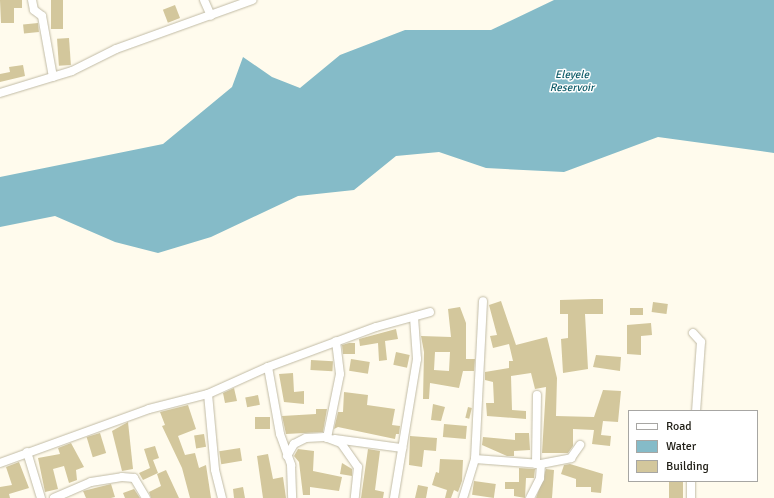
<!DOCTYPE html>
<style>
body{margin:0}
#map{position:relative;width:774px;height:498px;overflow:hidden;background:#fffbed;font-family:Signika,sans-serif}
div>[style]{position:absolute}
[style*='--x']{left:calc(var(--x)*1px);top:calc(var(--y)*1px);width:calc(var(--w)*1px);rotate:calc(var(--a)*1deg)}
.water>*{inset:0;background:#85bbc8}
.building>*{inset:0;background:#d3c79c;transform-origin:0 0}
.roads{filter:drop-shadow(0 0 1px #c1bba5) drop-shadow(0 0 1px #c1bba5)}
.street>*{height:8px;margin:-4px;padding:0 4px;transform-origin:4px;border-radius:4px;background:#fff}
span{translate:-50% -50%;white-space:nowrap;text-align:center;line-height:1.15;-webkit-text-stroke:3px #fff;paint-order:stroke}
.water-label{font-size:11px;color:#0f5c69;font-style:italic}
.legend{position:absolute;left:628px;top:410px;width:130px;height:72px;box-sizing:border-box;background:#fff;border:1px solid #a7a6a3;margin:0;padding:5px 7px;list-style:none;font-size:12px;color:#222018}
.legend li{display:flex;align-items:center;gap:8px;height:20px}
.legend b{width:20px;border:1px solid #a7a6a3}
</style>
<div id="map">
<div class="water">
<i style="clip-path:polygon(554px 0,774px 0,774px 153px,658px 137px,564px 172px,486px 168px,439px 152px,396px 156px,354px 190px,298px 196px,211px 237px,158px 253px,115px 242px,55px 216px,0 227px,0 177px,163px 144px,232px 87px,243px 57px,272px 77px,300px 88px,340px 55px,405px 30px,491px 30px)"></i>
</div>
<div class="building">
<i style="clip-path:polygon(0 0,22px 0,22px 8px,14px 8px,14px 23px,1px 23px)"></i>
<i style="left:51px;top:0;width:12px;height:29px"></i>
<i style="left:175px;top:5px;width:14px;height:13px;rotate:69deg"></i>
<i style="left:38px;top:23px;width:9px;height:15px;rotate:84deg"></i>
<i style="left:69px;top:38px;width:27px;height:12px;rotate:86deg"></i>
<i style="clip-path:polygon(23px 65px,25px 76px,0 82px,0 74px,10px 72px,9px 67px)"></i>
<i style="clip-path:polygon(593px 299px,603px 299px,603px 314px,585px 314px,588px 369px,563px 373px,561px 339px,568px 338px,568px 314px,560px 314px,560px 300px)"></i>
<i style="clip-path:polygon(501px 301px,516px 345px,547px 337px,557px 378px,556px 416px,594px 417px,603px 390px,621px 391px,618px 422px,603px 421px,601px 435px,611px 436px,610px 446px,592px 444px,594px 430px,573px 429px,573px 446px,568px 453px,542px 453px,546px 387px,535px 389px,531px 373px,511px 376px,512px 410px,526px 411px,526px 419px,487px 416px,486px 403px,494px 403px,493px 382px,485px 380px,485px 372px,509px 368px,509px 361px,513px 361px,509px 344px,493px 348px,490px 336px,497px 335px,489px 305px)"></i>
<i style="left:653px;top:302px;width:15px;height:10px;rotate:8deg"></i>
<i style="clip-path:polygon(evenodd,460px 307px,466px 323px,466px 359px,475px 359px,474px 371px,463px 371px,459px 388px,430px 383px,429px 399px,423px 399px,424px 352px,421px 336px,451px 337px,448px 309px,460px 307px,435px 352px,450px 352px,449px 371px,434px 370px,435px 352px)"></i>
<i style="left:630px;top:308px;width:13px;height:7px"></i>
<i style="clip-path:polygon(651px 323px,652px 335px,641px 336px,641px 355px,627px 354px,627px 325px)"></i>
<i style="clip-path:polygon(396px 329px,398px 339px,385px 341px,387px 360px,379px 361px,378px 343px,360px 346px,359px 339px)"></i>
<i style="clip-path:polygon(349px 343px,355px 343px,355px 354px,343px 354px,342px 345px)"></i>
<i style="left:396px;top:352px;width:14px;height:13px;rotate:12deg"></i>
<i style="clip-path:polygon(596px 355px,621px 357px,620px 371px,593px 367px)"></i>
<i style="left:351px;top:359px;width:19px;height:12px;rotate:9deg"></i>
<i style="left:311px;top:360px;width:22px;height:10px;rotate:3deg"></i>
<i style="clip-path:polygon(293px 373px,294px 392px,304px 391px,304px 404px,284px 402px,279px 374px)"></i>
<i style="clip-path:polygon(234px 388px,237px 401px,225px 403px,223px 393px)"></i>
<i style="clip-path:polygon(344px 392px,368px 395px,367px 405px,395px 409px,392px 425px,400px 426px,399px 434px,396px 434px,395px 439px,338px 427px,334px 429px,338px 412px,343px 412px)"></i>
<i style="left:258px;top:395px;width:10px;height:13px;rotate:79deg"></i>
<i style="clip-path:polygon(433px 404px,445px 407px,441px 421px,431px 420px)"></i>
<i style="clip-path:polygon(188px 405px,196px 429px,178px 436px,185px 455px,195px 453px,199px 468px,206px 465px,211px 498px,190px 498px,182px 468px,162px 426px,165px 425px,160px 412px)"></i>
<i style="left:468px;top:407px;width:4px;height:11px;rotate:14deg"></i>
<i style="clip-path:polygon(316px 409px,327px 409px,323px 432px,286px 434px,282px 416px,316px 414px)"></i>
<i style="left:255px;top:417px;width:15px;height:12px"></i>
<i style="clip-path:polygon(128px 422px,133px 469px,122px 471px,112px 431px)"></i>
<i style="left:444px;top:424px;width:23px;height:13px;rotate:5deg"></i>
<i style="left:100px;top:433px;width:21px;height:14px;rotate:73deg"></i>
<i style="clip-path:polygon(515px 433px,529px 433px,530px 450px,514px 451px,514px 456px,507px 456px,482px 445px,483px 437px,515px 440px)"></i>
<i style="left:204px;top:434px;width:13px;height:10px;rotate:81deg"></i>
<i style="clip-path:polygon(410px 436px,437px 438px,436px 451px,424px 450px,422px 467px,409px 465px)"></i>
<i style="clip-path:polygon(71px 443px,84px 467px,76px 470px,77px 480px,69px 483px,64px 466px,53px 469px,58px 489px,45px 492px,38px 458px,60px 454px,58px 448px)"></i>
<i style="clip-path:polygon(155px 446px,159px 458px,153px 460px,158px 473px,143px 480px,139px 473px,150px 468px,144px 449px)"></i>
<i style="left:240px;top:448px;width:13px;height:21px;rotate:81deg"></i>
<i style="clip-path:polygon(298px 449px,314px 451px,313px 471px,342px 477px,339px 491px,310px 487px,310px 495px,303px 495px,299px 462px,294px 456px)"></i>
<i style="clip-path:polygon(368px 449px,380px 451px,375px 490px,384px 492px,383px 498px,361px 498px)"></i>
<i style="clip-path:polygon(268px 454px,273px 479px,283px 477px,286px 498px,263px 498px,257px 456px)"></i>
<i style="clip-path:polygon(440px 459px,463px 460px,462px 481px,458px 492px,454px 490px,451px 498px,445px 498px,447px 490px,432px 485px,436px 472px,439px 473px)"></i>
<i style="clip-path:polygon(19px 462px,29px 488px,9px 494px,10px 498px,0 498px,0 487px,12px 485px,6px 467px)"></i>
<i style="clip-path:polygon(342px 463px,352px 469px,352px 476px,340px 474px)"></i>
<i style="clip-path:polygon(570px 464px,603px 474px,601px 493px,591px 492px,591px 487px,576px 487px,576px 479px,561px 474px,564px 465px)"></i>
<i style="clip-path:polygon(519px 468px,535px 469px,534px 478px,526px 478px,525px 498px,514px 496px,514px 489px,505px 489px,505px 482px,519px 482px)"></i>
<i style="clip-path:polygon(546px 469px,554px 470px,552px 498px,536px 498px)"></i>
<i style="clip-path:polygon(166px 470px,179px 498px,151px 498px,149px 492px,161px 486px,157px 474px)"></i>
<i style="left:474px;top:481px;width:22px;height:14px;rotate:8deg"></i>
<i style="left:669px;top:481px;width:14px;height:17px"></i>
<i style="clip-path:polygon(111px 484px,115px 497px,111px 498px,86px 498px,83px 491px)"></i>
<i style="clip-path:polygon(418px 485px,428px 487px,426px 498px,415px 498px)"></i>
<i style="clip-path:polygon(243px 487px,245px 498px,234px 498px,233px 489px)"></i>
<i style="clip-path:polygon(134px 489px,140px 498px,125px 498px,123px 493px)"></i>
</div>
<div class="roads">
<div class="street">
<i style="--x:32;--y:0;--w:10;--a:79"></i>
<i style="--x:34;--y:10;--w:10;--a:37"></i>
<i style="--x:42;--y:16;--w:62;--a:79.8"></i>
<i style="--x:204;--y:0;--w:17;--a:66"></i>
<i style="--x:0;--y:93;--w:75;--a:-17"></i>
<i style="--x:72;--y:71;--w:49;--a:-26.6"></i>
<i style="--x:116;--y:49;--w:145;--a:-19.8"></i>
<i style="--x:693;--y:333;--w:12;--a:48"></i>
<i style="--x:701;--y:342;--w:69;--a:94.1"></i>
<i style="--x:268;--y:367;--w:68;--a:79.8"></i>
<i style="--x:280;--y:434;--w:33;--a:70"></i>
<i style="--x:291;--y:465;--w:33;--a:88"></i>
<i style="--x:208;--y:394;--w:76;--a:84.7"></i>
<i style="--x:215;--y:470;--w:29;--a:76"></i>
<i style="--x:327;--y:438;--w:65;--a:-78.5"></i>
<i style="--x:340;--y:374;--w:33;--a:-97"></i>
<i style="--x:335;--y:439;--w:68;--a:7.7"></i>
<i style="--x:27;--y:452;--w:48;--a:73.1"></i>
<i style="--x:287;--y:456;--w:14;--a:-60"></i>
<i style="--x:294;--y:444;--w:13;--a:-27"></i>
<i style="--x:306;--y:438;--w:19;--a:-3"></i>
<i style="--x:325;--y:437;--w:17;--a:21"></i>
<i style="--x:341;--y:443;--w:29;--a:55"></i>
<i style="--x:358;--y:467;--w:31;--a:96"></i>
<i style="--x:475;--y:459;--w:66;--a:4.3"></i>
<i style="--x:541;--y:464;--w:31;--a:-11"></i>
<i style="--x:571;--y:458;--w:16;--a:-55"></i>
<i style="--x:0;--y:463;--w:158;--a:-19.9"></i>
<i style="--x:149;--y:409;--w:61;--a:-14.3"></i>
<i style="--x:208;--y:394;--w:66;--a:-24.2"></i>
<i style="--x:268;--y:367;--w:115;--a:-20.3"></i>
<i style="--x:376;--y:327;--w:56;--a:-15.5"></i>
<i style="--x:536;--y:464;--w:69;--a:-89.2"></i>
<i style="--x:54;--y:498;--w:40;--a:-23.4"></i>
<i style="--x:91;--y:482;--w:31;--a:-9"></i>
<i style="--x:122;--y:477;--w:12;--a:5"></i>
<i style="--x:134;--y:478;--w:23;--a:59"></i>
<i style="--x:394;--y:498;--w:141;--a:-80.6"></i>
<i style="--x:417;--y:359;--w:42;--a:-94.1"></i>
<i style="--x:463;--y:498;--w:41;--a:-72.9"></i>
<i style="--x:475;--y:459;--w:158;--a:-87.1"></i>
<i style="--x:530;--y:498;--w:22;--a:-63"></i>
<i style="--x:540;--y:478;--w:14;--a:-86"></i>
<i style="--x:691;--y:498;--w:17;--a:-90"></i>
</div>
</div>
<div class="water-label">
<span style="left:572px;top:82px">Eleyele<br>Reservoir</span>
</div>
<ul class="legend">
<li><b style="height:5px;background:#fff"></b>Road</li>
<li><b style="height:11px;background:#85bbc8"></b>Water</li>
<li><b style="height:11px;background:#d3c79c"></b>Building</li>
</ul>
</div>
